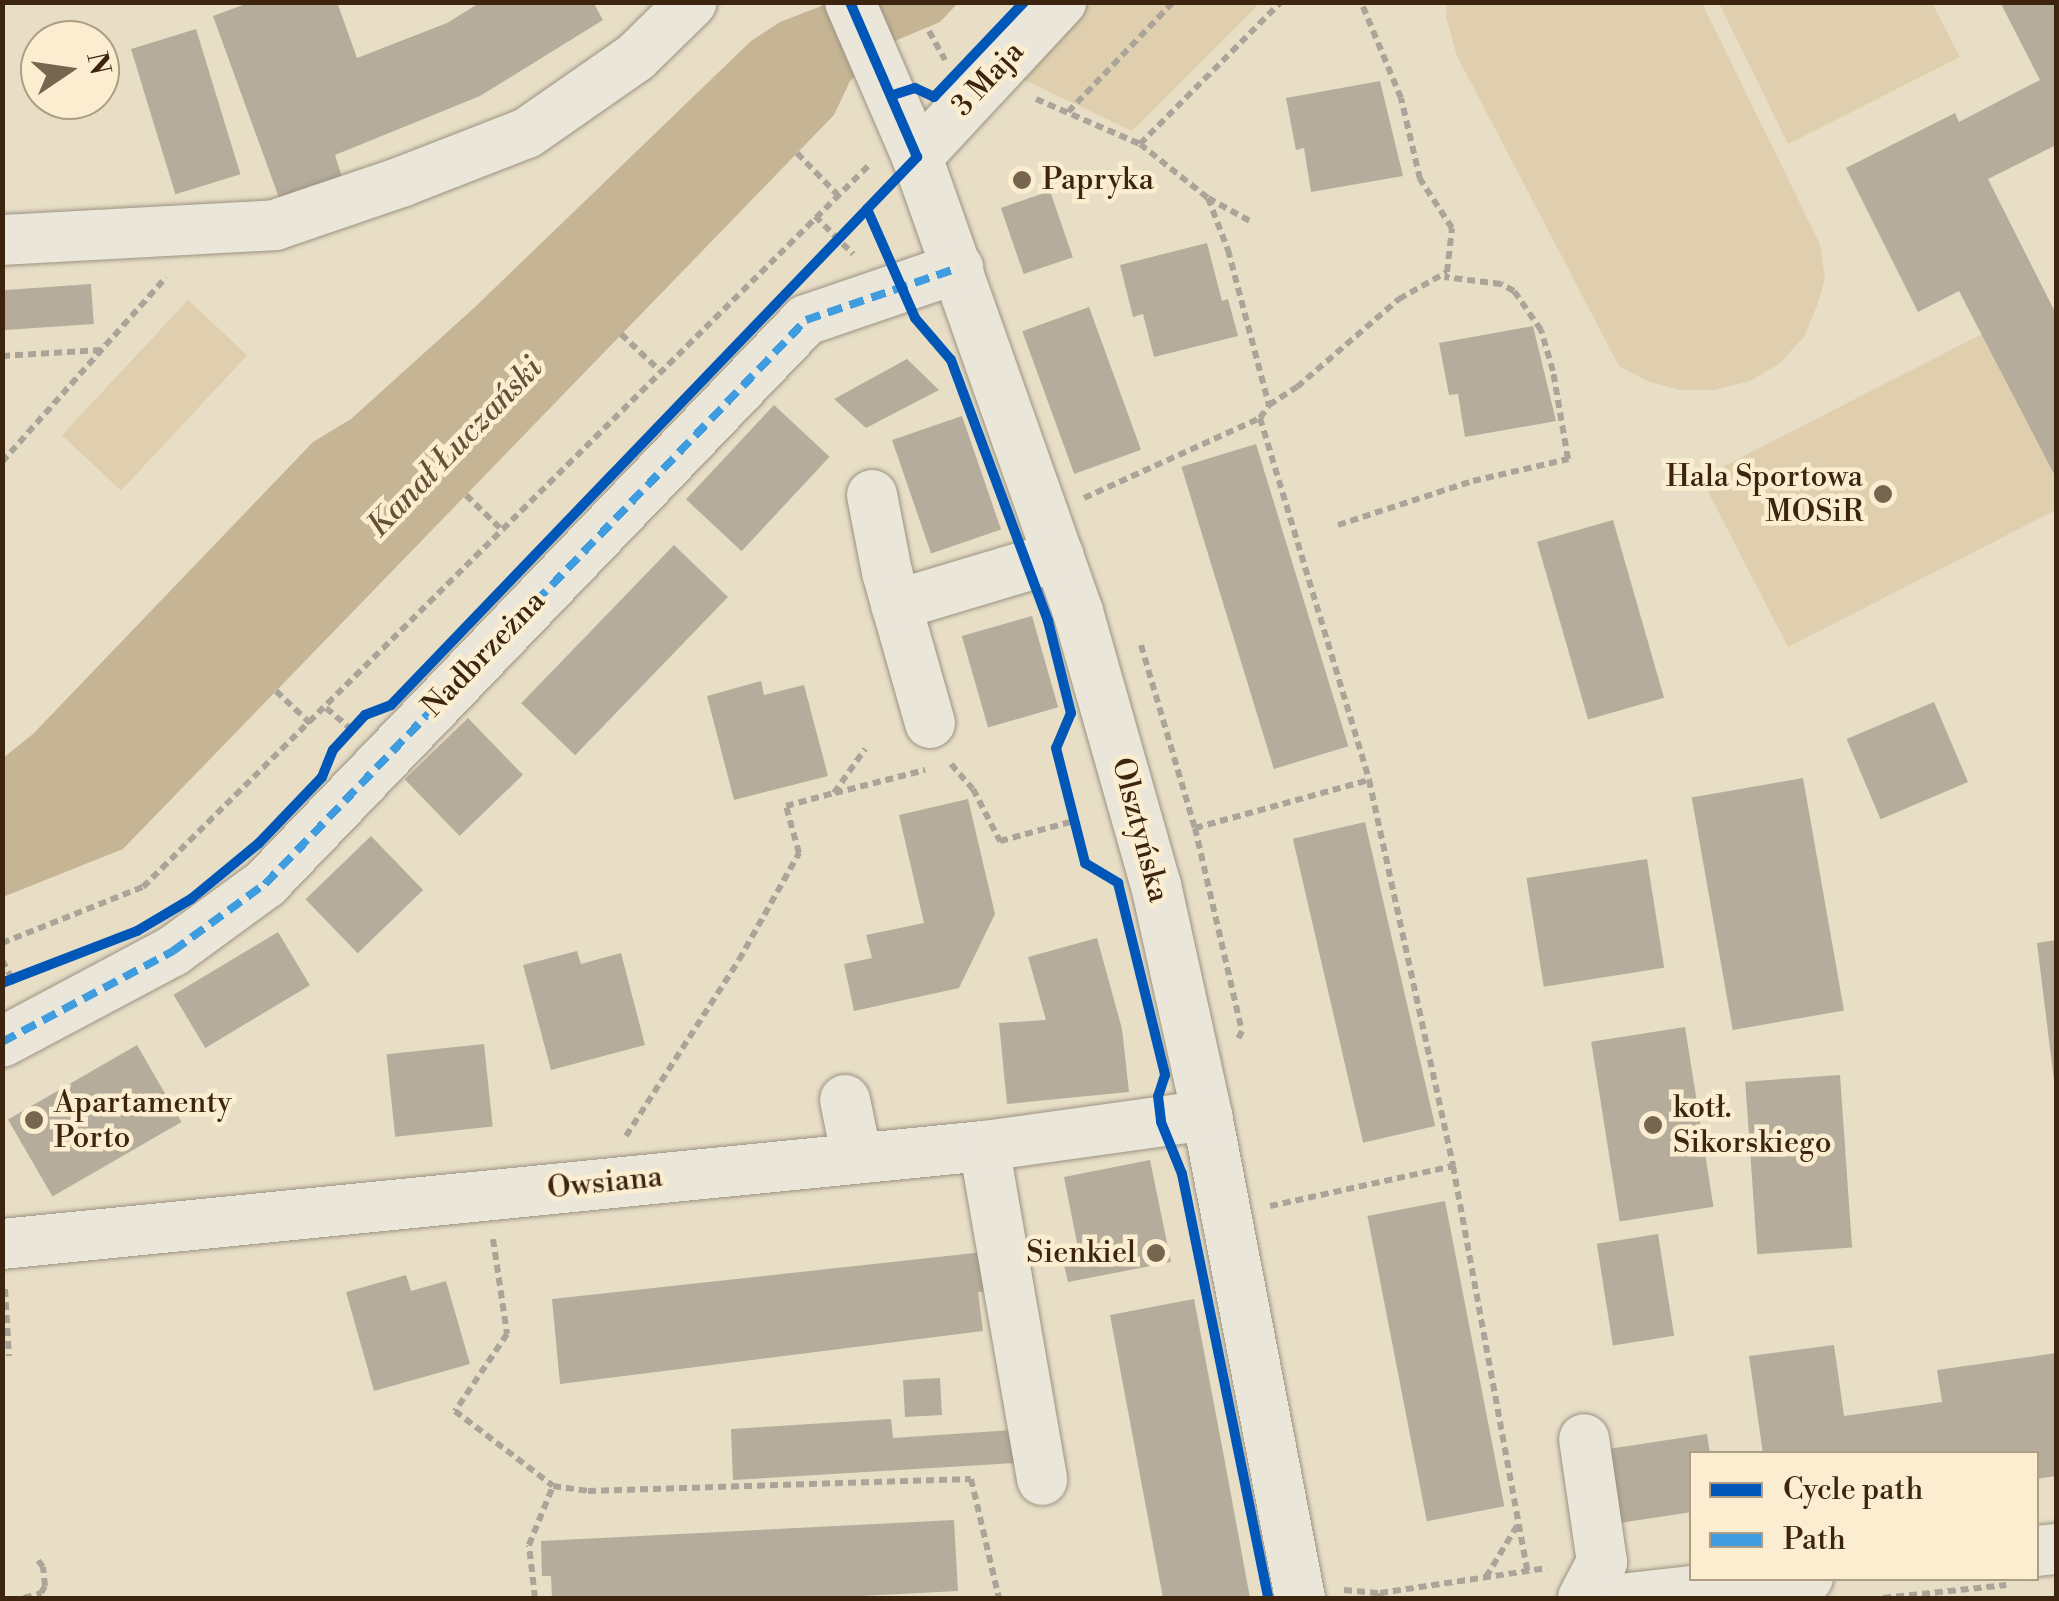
<!DOCTYPE html>
<meta charset="utf-8">
<style>
body{margin:0}
#map{position:relative;width:2059px;height:1601px;overflow:hidden;background:#e8dec6;font-family:"Libre Bodoni",serif}
div>[style]{position:absolute}
[style*='--x']{left:calc(var(--x)*1px);top:calc(var(--y)*1px);width:calc(var(--w)*1px);rotate:calc(var(--a)*1deg)}
.green>*{inset:0;background:#dfcfae;transform-origin:0 0}
.water>*{inset:0;background:#c6b594}
.building>*{inset:0;background:#b5ac9b;transform-origin:0 0}
.path>*{height:6px;margin-top:-3px;transform-origin:0;background:repeating-linear-gradient(90deg,#aba499 0 8px,transparent 0 13px)}
.roads{filter:drop-shadow(0 0 2px #9a9281) drop-shadow(0 0 2px #9a9281)}
.minor>*{height:50px;margin:-25px;padding:0 25px;transform-origin:25px;border-radius:25px;background:#ebe6da}
.quiet>*{height:8px;margin-top:-4px;transform-origin:0;background:repeating-linear-gradient(90deg,#3f9cde 0 15px,transparent 0 23px)}
.cycleway>*{height:10px;margin:-5px;padding:0 5px;transform-origin:5px;border-radius:5px;background:#0057b8}
.dots>*{width:28px;height:28px;translate:-50% -50%;box-sizing:border-box;border:5px solid #faedd0;border-radius:50%}
span{translate:-50% -50%;white-space:nowrap;text-align:center;line-height:1.15;-webkit-text-stroke:9px #faedd0;paint-order:stroke}
.street-label{font-size:30px;color:#3c240f}
.poi-label{font-size:30px;color:#3c240f}
.left{translate:0 -50%;text-align:left}
.right{translate:-100% -50%;text-align:right}
.water-label{font-size:32px;color:#675036;font-style:italic}
.frame{position:absolute;inset:0;border:5px solid #3c240f;pointer-events:none}
.legend{position:absolute;left:1689px;top:1451px;width:350px;height:130px;box-sizing:border-box;background:#faedd0;border:2px solid #ae9d83;margin:0;padding:12px 18px;list-style:none;font-size:30px;color:#3c240f}
.legend li{display:flex;align-items:center;gap:20px;height:50px}
.legend b{width:50px;border:2px solid #ae9d83}
.north{position:absolute;left:20px;top:20px;width:100px;height:100px;box-sizing:border-box;background:#faedd0;border:2px solid #ae9d83;border-radius:50%;rotate:77deg;font-size:28px;font-weight:700;line-height:40px;text-align:center;color:#3c240f}
.north::after{content:'';display:block;margin:auto;width:35px;height:45px;background:#78654f;clip-path:polygon(50% 0,100% 100%,50% 72%,0 100%)}
</style>
<div id="map">
<div class="green">
<i style="clip-path:polygon(1088px 3px,1260px 3px,1132px 131px,1016px 76px)"></i>
<i style="clip-path:polygon(1447px 3px,1702px 3px,1820px 244px,1825px 279px,1817px 306px,1804px 337px,1780px 363px,1750px 381px,1714px 390px,1680px 390px,1647px 381px,1619px 366px,1457px 56px,1446px 17px)"></i>
<i style="clip-path:polygon(1719px 3px,1932px 3px,1960px 57px,1788px 144px)"></i>
<i style="left:188px;top:300px;width:81px;height:185px;rotate:43deg"></i>
<i style="clip-path:polygon(1982px 334px,2056px 478px,2056px 510px,1788px 647px,1701px 478px)"></i>
</div>
<div class="water">
<i style="clip-path:polygon(829px 3px,958px 3px,940px 22px,897px 40px,850px 81px,834px 115px,123px 849px,3px 897px,3px 758px,33px 734px,313px 442px,351px 419px,475px 307px,751px 41px,780px 22px)"></i>
</div>
<div class="building">
<i style="clip-path:polygon(251px 2px,337px 2px,357px 58px,447px 23px,481px 2px,593px 2px,603px 20px,480px 96px,335px 155px,344px 183px,282px 206px,213px 16px)"></i>
<i style="clip-path:polygon(2000px 2px,2056px 2px,2056px 145px,1988px 179px,2056px 314px,2056px 478px,1959px 291px,1918px 312px,1846px 168px,1955px 113px,1959px 122px,2040px 80px)"></i>
<i style="left:196px;top:29px;width:152px;height:68px;rotate:73deg"></i>
<i style="clip-path:polygon(1380px 81px,1403px 176px,1311px 192px,1304px 148px,1296px 150px,1286px 98px)"></i>
<i style="left:1050px;top:191px;width:70px;height:52px;rotate:71deg"></i>
<i style="clip-path:polygon(1207px 243px,1222px 301px,1228px 299px,1238px 336px,1154px 357px,1143px 314px,1133px 317px,1120px 265px)"></i>
<i style="left:91px;top:284px;width:40px;height:89px;rotate:86deg"></i>
<i style="left:1089px;top:307px;width:152px;height:71px;rotate:70deg"></i>
<i style="clip-path:polygon(1533px 326px,1556px 421px,1465px 437px,1458px 394px,1449px 395px,1439px 343px)"></i>
<i style="clip-path:polygon(907px 359px,939px 390px,866px 428px,834px 399px)"></i>
<i style="left:774px;top:405px;width:76px;height:129px;rotate:43deg"></i>
<i style="left:962px;top:416px;width:120px;height:74px;rotate:71deg"></i>
<i style="left:1256px;top:444px;width:316px;height:78px;rotate:73deg"></i>
<i style="left:1613px;top:520px;width:185px;height:79px;rotate:74deg"></i>
<i style="left:674px;top:545px;width:75px;height:220px;rotate:44deg"></i>
<i style="left:1032px;top:616px;width:95px;height:73px;rotate:74deg"></i>
<i style="clip-path:polygon(761px 681px,764px 695px,804px 685px,828px 776px,734px 800px,707px 696px)"></i>
<i style="left:1934px;top:702px;width:87px;height:95px;rotate:67deg"></i>
<i style="left:468px;top:718px;width:79px;height:88px;rotate:46deg"></i>
<i style="left:1803px;top:778px;width:236px;height:113px;rotate:80deg"></i>
<i style="clip-path:polygon(968px 799px,995px 914px,959px 988px,854px 1011px,844px 964px,872px 958px,866px 935px,924px 923px,899px 815px)"></i>
<i style="left:1365px;top:822px;width:312px;height:74px;rotate:77deg"></i>
<i style="left:371px;top:836px;width:75px;height:91px;rotate:46deg"></i>
<i style="left:1647px;top:859px;width:110px;height:122px;rotate:81deg"></i>
<i style="left:278px;top:932px;width:62px;height:122px;rotate:59deg"></i>
<i style="clip-path:polygon(1097px 938px,1122px 1029px,1129px 1092px,1007px 1104px,999px 1023px,1046px 1020px,1028px 957px)"></i>
<i style="clip-path:polygon(2056px 940px,2056px 1080px,2054px 1081px,2037px 943px)"></i>
<i style="clip-path:polygon(577px 951px,581px 964px,621px 953px,645px 1045px,551px 1070px,523px 965px)"></i>
<i style="left:1685px;top:1027px;width:182px;height:95px;rotate:81deg"></i>
<i style="left:484px;top:1044px;width:83px;height:98px;rotate:84deg"></i>
<i style="left:137px;top:1045px;width:89px;height:149px;rotate:60deg"></i>
<i style="left:1840px;top:1075px;width:173px;height:95px;rotate:86deg"></i>
<i style="clip-path:polygon(1150px 1160px,1171px 1262px,1068px 1282px,1061px 1251px,1078px 1248px,1064px 1177px)"></i>
<i style="left:1445px;top:1201px;width:311px;height:79px;rotate:79deg"></i>
<i style="left:1658px;top:1234px;width:103px;height:62px;rotate:81deg"></i>
<i style="clip-path:polygon(984px 1252px,988px 1291px,978px 1292px,983px 1331px,560px 1384px,552px 1299px)"></i>
<i style="clip-path:polygon(406px 1275px,411px 1291px,446px 1281px,470px 1364px,374px 1391px,346px 1292px)"></i>
<i style="clip-path:polygon(1194px 1299px,1224px 1457px,1250px 1598px,1163px 1598px,1110px 1315px)"></i>
<i style="clip-path:polygon(1834px 1345px,1844px 1416px,1942px 1402px,1937px 1370px,2056px 1353px,2056px 1476px,2036px 1479px,2036px 1454px,1763px 1454px,1749px 1356px)"></i>
<i style="left:940px;top:1378px;width:37px;height:37px;rotate:87deg"></i>
<i style="clip-path:polygon(891px 1419px,893px 1438px,1013px 1430px,1015px 1463px,733px 1480px,731px 1429px)"></i>
<i style="clip-path:polygon(1707px 1434px,1710px 1454px,1692px 1454px,1692px 1512px,1606px 1525px,1595px 1451px)"></i>
<i style="clip-path:polygon(954px 1520px,958px 1591px,821px 1598px,552px 1598px,551px 1576px,542px 1576px,541px 1541px)"></i>
</div>
<div class="path">
<i style="--x:929;--y:31;--w:33;--a:61"></i>
<i style="--x:1036;--y:99;--w:113;--a:23.4"></i>
<i style="--x:1140;--y:144;--w:200;--a:-45.2"></i>
<i style="--x:1068;--y:112;--w:152;--a:-46.3"></i>
<i style="--x:1140;--y:144;--w:87;--a:38.5"></i>
<i style="--x:1208;--y:198;--w:48;--a:28.7"></i>
<i style="--x:797;--y:153;--w:57;--a:45.7"></i>
<i style="--x:1208;--y:198;--w:56;--a:69"></i>
<i style="--x:1228;--y:250;--w:160;--a:75.2"></i>
<i style="--x:815;--y:216;--w:54;--a:45"></i>
<i style="--x:621;--y:334;--w:52;--a:43.5"></i>
<i style="--x:2;--y:356;--w:99;--a:-3.5"></i>
<i style="--x:1260;--y:418;--w:378;--a:73.2"></i>
<i style="--x:1369;--y:780;--w:395;--a:77.7"></i>
<i style="--x:1453;--y:1166;--w:412;--a:79.6"></i>
<i style="--x:2;--y:462;--w:247;--a:-48.4"></i>
<i style="--x:466;--y:495;--w:50;--a:44.2"></i>
<i style="--x:1084;--y:498;--w:193;--a:-24.4"></i>
<i style="--x:1260;--y:418;--w:16;--a:-55"></i>
<i style="--x:1269;--y:405;--w:33;--a:-33"></i>
<i style="--x:1297;--y:387;--w:135;--a:-40.8"></i>
<i style="--x:1399;--y:299;--w:55;--a:-29.4"></i>
<i style="--x:1447;--y:272;--w:44;--a:-83.5"></i>
<i style="--x:1452;--y:228;--w:59;--a:-123.1"></i>
<i style="--x:1420;--y:179;--w:83;--a:-103.2"></i>
<i style="--x:1401;--y:98;--w:104;--a:-112.6"></i>
<i style="--x:1338;--y:525;--w:142;--a:-18.1"></i>
<i style="--x:1473;--y:481;--w:98;--a:-13"></i>
<i style="--x:1568;--y:459;--w:89;--a:-99.7"></i>
<i style="--x:1553;--y:371;--w:43;--a:-106.3"></i>
<i style="--x:1541;--y:330;--w:47;--a:-124.7"></i>
<i style="--x:1514;--y:291;--w:15;--a:-152"></i>
<i style="--x:1501;--y:284;--w:57;--a:-173"></i>
<i style="--x:1141;--y:645;--w:191;--a:73.6"></i>
<i style="--x:1195;--y:828;--w:208;--a:77"></i>
<i style="--x:1242;--y:1031;--w:9;--a:117"></i>
<i style="--x:276;--y:691;--w:48;--a:43.3"></i>
<i style="--x:326;--y:708;--w:34;--a:40"></i>
<i style="--x:951;--y:764;--w:33;--a:49"></i>
<i style="--x:973;--y:789;--w:59;--a:62.6"></i>
<i style="--x:1000;--y:841;--w:77;--a:-15.1"></i>
<i style="--x:835;--y:793;--w:93;--a:-14.3"></i>
<i style="--x:1195;--y:828;--w:180;--a:-15.4"></i>
<i style="--x:2;--y:943;--w:152;--a:-21.7"></i>
<i style="--x:143;--y:887;--w:1027;--a:-44.84"></i>
<i style="--x:2;--y:960;--w:27;--a:62"></i>
<i style="--x:626;--y:1136;--w:209;--a:-57.3"></i>
<i style="--x:739;--y:960;--w:123;--a:-60.7"></i>
<i style="--x:799;--y:853;--w:49;--a:-105.5"></i>
<i style="--x:786;--y:806;--w:50;--a:-15.2"></i>
<i style="--x:834;--y:793;--w:54;--a:-54.8"></i>
<i style="--x:1270;--y:1206;--w:187;--a:-12.3"></i>
<i style="--x:493;--y:1239;--w:96;--a:81.6"></i>
<i style="--x:507;--y:1334;--w:93;--a:124"></i>
<i style="--x:455;--y:1411;--w:123;--a:37.4"></i>
<i style="--x:553;--y:1486;--w:35;--a:8"></i>
<i style="--x:588;--y:1491;--w:383;--a:-1.8"></i>
<i style="--x:971;--y:1479;--w:122;--a:76.8"></i>
<i style="--x:5;--y:1289;--w:67;--a:86.6"></i>
<i style="--x:1486;--y:1577;--w:60;--a:-58.7"></i>
<i style="--x:1344;--y:1590;--w:36;--a:5"></i>
<i style="--x:1380;--y:1593;--w:5;--a:79"></i>
<i style="--x:1380;--y:1593;--w:169;--a:-8.5"></i>
<i style="--x:24;--y:1598;--w:18;--a:-16"></i>
<i style="--x:41;--y:1593;--w:8;--a:-60"></i>
<i style="--x:45;--y:1586;--w:19;--a:-96"></i>
<i style="--x:43;--y:1567;--w:10;--a:-127"></i>
<i style="--x:535;--y:1598;--w:53;--a:-96.5"></i>
<i style="--x:529;--y:1545;--w:64;--a:-67.9"></i>
<i style="--x:1883;--y:1598;--w:124;--a:-6"></i>
</div>
<div class="roads">
<div class="minor">
<i style="--x:850;--y:2;--w:169;--a:66.6"></i>
<i style="--x:917;--y:157;--w:483;--a:70.5"></i>
<i style="--x:1078;--y:612;--w:284;--a:74.1"></i>
<i style="--x:1156;--y:885;--w:236;--a:77.5"></i>
<i style="--x:1207;--y:1115;--w:492;--a:79.1"></i>
<i style="--x:917;--y:157;--w:212;--a:-47.1"></i>
<i style="--x:2;--y:240;--w:273;--a:-3.1"></i>
<i style="--x:275;--y:225;--w:133;--a:-18.8"></i>
<i style="--x:401;--y:182;--w:135;--a:-21.3"></i>
<i style="--x:527;--y:133;--w:133;--a:-34.9"></i>
<i style="--x:636;--y:57;--w:78;--a:-44.5"></i>
<i style="--x:872;--y:495;--w:78;--a:79"></i>
<i style="--x:887;--y:572;--w:157;--a:74.1"></i>
<i style="--x:896;--y:605;--w:170;--a:-16.7"></i>
<i style="--x:2;--y:1042;--w:194;--a:-28"></i>
<i style="--x:173;--y:951;--w:114;--a:-36.1"></i>
<i style="--x:265;--y:884;--w:782;--a:-46.19"></i>
<i style="--x:806;--y:320;--w:161;--a:-18.9"></i>
<i style="--x:845;--y:1100;--w:59;--a:78.3"></i>
<i style="--x:984;--y:1146;--w:339;--a:80.1"></i>
<i style="--x:2;--y:1244;--w:987;--a:-5.7"></i>
<i style="--x:984;--y:1146;--w:225;--a:-7.9"></i>
<i style="--x:2036;--y:1551;--w:20;--a:-6"></i>
<i style="--x:1583;--y:1598;--w:41;--a:-62.2"></i>
<i style="--x:1602;--y:1562;--w:124;--a:-98.3"></i>
<i style="--x:1629;--y:1598;--w:180;--a:-6.4"></i>
</div>
</div>
<div class="quiet">
<i style="--x:2;--y:1042;--w:194;--a:-28"></i>
<i style="--x:173;--y:951;--w:114;--a:-36.1"></i>
<i style="--x:265;--y:884;--w:782;--a:-46.19"></i>
<i style="--x:806;--y:320;--w:161;--a:-18.9"></i>
</div>
<div class="cycleway">
<i style="--x:893;--y:95;--w:23;--a:-18"></i>
<i style="--x:915;--y:88;--w:21;--a:25"></i>
<i style="--x:934;--y:97;--w:131;--a:-46.5"></i>
<i style="--x:867;--y:209;--w:119;--a:66.2"></i>
<i style="--x:915;--y:318;--w:55;--a:49.4"></i>
<i style="--x:951;--y:360;--w:278;--a:69.6"></i>
<i style="--x:1048;--y:621;--w:95;--a:76"></i>
<i style="--x:1071;--y:713;--w:38;--a:113"></i>
<i style="--x:1056;--y:748;--w:119;--a:75.8"></i>
<i style="--x:1085;--y:863;--w:39;--a:31"></i>
<i style="--x:1118;--y:883;--w:198;--a:76.2"></i>
<i style="--x:1165;--y:1075;--w:22;--a:108"></i>
<i style="--x:1158;--y:1096;--w:26;--a:83"></i>
<i style="--x:1161;--y:1122;--w:56;--a:68"></i>
<i style="--x:1182;--y:1174;--w:433;--a:78.5"></i>
<i style="--x:2;--y:983;--w:145;--a:-21.1"></i>
<i style="--x:137;--y:931;--w:63;--a:-30.7"></i>
<i style="--x:191;--y:899;--w:88;--a:-39.5"></i>
<i style="--x:259;--y:843;--w:91;--a:-46.3"></i>
<i style="--x:322;--y:777;--w:29;--a:-68"></i>
<i style="--x:333;--y:750;--w:47;--a:-47.6"></i>
<i style="--x:365;--y:715;--w:28;--a:-21"></i>
<i style="--x:391;--y:705;--w:760;--a:-46.17"></i>
<i style="--x:917;--y:157;--w:169;--a:-113.4"></i>
</div>
<div class="dots">
<i style="left:1022px;top:180px;background:#78654f"></i>
<i style="left:1883px;top:494px;background:#78654f"></i>
<i style="left:34px;top:1120px;background:#78654f"></i>
<i style="left:1653px;top:1125px;background:#78654f"></i>
<i style="left:1156px;top:1253px;background:#78654f"></i>
</div>
<div class="street-label">
<span style="left:988px;top:79px;rotate:-47deg">3 Maja</span>
<span style="left:484px;top:654px;rotate:-46deg">Nadbrzeżna</span>
<span style="left:1140px;top:830px;rotate:75deg">Olsztyńska</span>
<span style="left:605px;top:1183px;rotate:-6deg">Owsiana</span>
</div>
<div class="poi-label">
<span class="left" style="left:1042px;top:180px">Papryka</span>
<span class="right" style="left:1863px;top:494px">Hala Sportowa<br>MOSiR</span>
<span class="left" style="left:54px;top:1120px">Apartamenty<br>Porto</span>
<span class="left" style="left:1673px;top:1125px">kotł.<br>Sikorskiego</span>
<span class="right" style="left:1136px;top:1253px">Sienkiel</span>
</div>
<div class="water-label">
<span style="left:455px;top:447px;rotate:-46deg">Kanał Łuczański</span>
</div>
<div class="frame"></div>
<ul class="legend">
<li><b style="height:12px;background:#0057b8"></b>Cycle path</li>
<li><b style="height:12px;background:#3f9cde"></b>Path</li>
</ul>
<div class="north">N</div>
</div>
